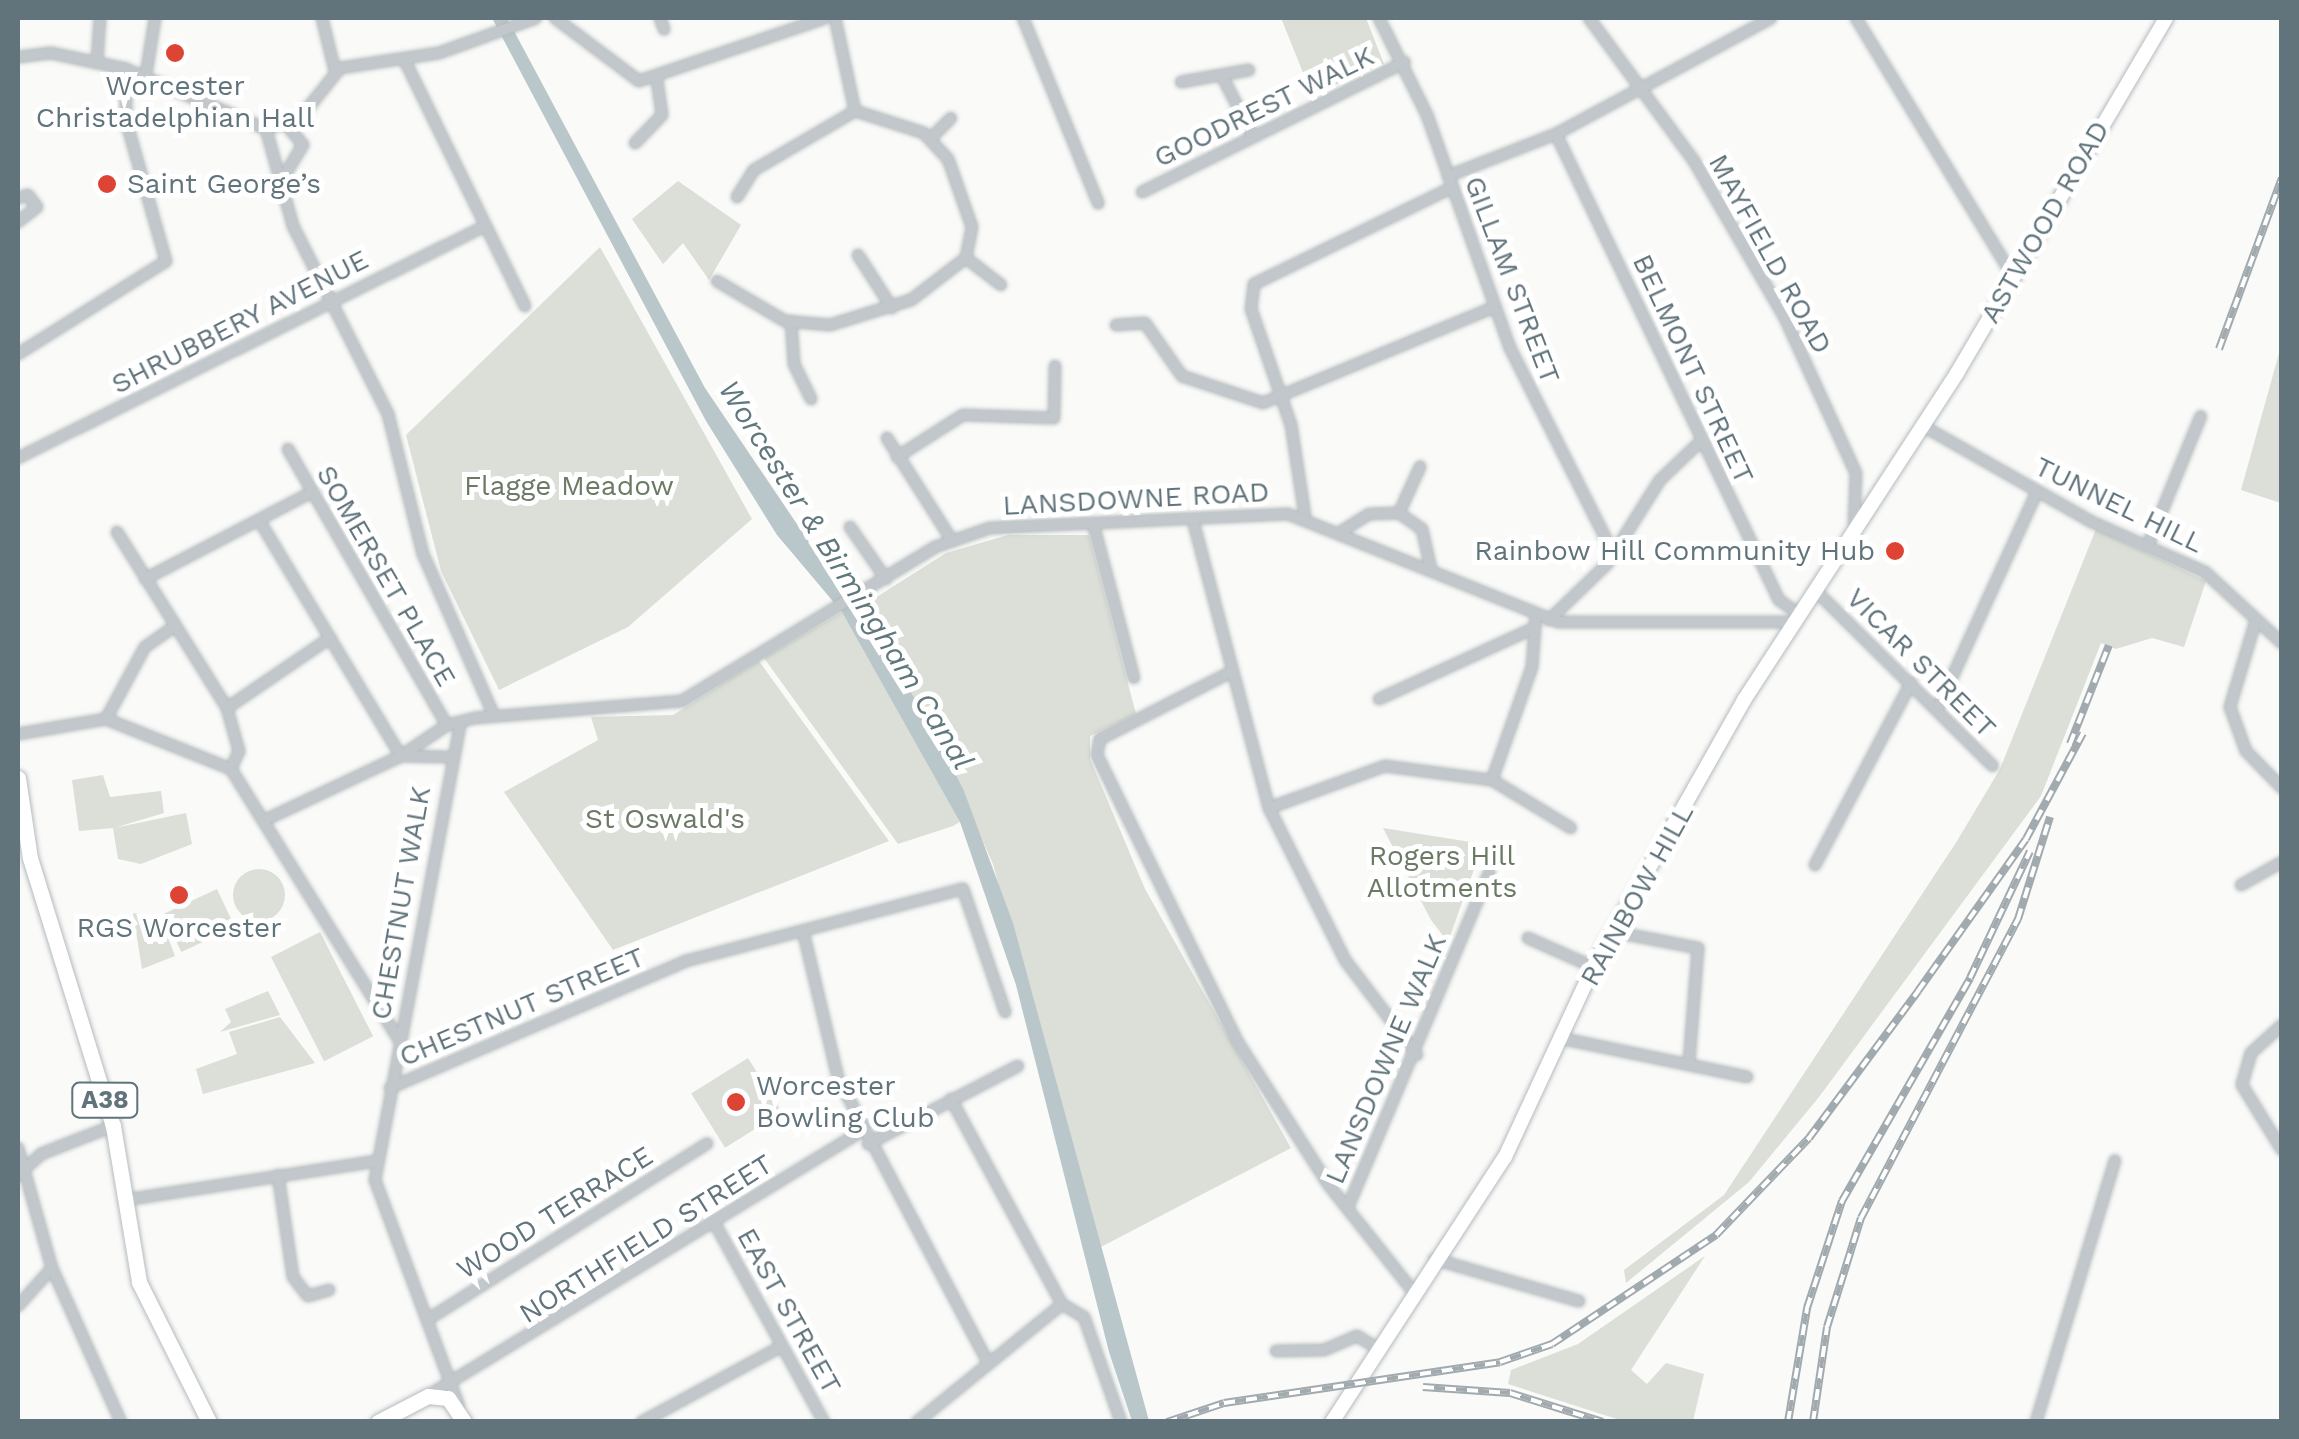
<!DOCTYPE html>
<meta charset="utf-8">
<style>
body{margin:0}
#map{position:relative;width:2299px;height:1439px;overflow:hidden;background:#fafaf8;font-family:"Work Sans",sans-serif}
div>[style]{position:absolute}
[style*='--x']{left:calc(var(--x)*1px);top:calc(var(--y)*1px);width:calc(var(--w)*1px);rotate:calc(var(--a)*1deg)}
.green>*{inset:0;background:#dbdfd7;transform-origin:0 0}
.round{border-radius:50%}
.water>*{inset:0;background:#b9c7ca}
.roads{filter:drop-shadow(0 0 2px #b4bbbe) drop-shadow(0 0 2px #b4bbbe)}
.minor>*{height:10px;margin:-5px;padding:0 5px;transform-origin:5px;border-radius:5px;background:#c1c7ca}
.secondary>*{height:14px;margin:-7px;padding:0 7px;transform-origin:7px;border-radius:7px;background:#fff}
.primary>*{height:15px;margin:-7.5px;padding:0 7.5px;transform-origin:7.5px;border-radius:7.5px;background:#fff}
.rail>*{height:8px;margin-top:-4px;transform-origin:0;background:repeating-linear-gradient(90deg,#fff 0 11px,#a1aaae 0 22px);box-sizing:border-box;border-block:2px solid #a1aaae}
.dots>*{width:28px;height:28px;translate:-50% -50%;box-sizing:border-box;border:5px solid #fff;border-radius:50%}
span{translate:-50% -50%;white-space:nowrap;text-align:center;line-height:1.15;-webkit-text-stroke:10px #fff;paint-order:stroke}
.shield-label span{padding:2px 8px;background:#fff;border:2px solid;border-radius:8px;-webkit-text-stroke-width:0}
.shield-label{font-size:25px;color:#61747c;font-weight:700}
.poi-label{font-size:28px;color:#61747c}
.left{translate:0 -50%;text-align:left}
.right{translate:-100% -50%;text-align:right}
.street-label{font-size:28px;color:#61747c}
.park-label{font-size:28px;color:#6b7a65}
.water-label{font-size:30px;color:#60787c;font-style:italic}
.frame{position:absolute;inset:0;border:20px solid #61747c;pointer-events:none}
</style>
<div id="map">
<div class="green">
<i style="clip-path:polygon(1281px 18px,1366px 18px,1384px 64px,1312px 95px)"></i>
<i style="clip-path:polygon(678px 181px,741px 225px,709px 280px,683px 243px,663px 264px,632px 219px)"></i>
<i style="clip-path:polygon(600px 247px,752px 519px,628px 627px,499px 690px,441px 571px,406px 435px)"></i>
<i style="clip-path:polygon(2281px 346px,2281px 503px,2241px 490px)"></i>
<i style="clip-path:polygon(2096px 529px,2206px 581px,2184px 647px,2152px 638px,2116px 649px,2101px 643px,2041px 796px,1819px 1097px,1749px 1182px,1626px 1283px,1624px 1270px,1724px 1195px,1957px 841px,2000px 769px)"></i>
<i style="clip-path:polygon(1008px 535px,1089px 535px,1136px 714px,1090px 736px,1090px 759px,1145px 889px,1291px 1148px,1095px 1250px,993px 864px,926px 715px,853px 612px,946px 553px)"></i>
<i style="clip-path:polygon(842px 612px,929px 757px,960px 822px,953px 826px,898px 844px,764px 658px)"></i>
<i style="clip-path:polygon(759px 661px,889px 841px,613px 950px,504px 792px,598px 740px,591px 717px,673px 715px)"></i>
<i style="clip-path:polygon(103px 775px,110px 797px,161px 791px,164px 813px,114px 828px,186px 813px,192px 844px,141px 864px,118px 859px,113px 828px,79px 831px,72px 780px)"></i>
<i style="clip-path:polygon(1383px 828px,1483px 844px,1448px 942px,1431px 920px)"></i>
<i class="round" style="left:233px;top:869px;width:52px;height:52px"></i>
<i style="left:217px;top:889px;width:42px;height:59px;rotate:65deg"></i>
<i style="clip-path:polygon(133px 913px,160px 917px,175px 956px,142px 969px)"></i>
<i style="left:320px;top:932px;width:117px;height:55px;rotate:63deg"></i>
<i style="clip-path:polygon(268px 991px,280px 1015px,220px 1032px,231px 1022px,225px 1009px)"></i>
<i style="clip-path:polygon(280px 1017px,315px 1063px,203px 1094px,196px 1069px,237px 1054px,229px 1032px)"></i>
<i style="left:748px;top:1058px;width:64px;height:67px;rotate:58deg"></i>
<i style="clip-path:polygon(1705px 1256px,1631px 1370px,1647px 1384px,1666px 1363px,1704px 1374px,1693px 1421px,1623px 1421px,1508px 1384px,1511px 1370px,1578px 1344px)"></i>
</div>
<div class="water">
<i style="clip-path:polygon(492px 18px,507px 18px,705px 388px,926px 715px,964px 791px,1013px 923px,1149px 1421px,1132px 1421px,1109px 1352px,1016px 985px,960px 822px,842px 612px,777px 535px,706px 421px)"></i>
</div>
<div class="roads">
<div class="minor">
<i style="--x:322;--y:18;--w:55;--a:76.2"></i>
<i style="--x:555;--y:18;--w:105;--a:36.9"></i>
<i style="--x:639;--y:81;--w:196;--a:-18.7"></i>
<i style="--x:660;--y:18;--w:12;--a:70"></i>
<i style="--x:1023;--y:18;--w:200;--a:67.9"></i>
<i style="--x:1379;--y:18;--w:108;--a:63.7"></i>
<i style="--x:1427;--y:115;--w:247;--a:70.4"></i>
<i style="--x:1510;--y:348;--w:232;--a:63.3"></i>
<i style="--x:1589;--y:18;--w:177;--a:53.7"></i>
<i style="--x:1694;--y:161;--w:179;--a:59.9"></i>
<i style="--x:1784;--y:316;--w:173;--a:65.4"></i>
<i style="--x:1856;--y:473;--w:53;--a:92.2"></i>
<i style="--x:1856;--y:18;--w:302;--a:58.7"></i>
<i style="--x:18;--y:57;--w:33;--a:-7"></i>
<i style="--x:51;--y:53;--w:77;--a:12"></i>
<i style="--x:126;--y:69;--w:152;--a:23.2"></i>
<i style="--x:266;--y:129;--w:36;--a:-18"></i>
<i style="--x:300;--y:118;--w:64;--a:-51.3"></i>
<i style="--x:340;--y:68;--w:100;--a:-8.6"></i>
<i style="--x:439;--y:53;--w:103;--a:-19.8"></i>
<i style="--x:404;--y:59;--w:275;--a:63.9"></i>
<i style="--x:97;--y:62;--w:44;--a:-86.1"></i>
<i style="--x:146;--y:75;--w:58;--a:-81"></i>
<i style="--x:1224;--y:80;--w:63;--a:62.6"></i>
<i style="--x:1181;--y:82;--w:69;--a:-10"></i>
<i style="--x:266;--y:129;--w:101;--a:74.4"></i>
<i style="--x:293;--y:226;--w:211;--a:63.2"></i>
<i style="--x:388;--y:414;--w:144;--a:76"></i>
<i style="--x:423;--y:554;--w:177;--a:66.3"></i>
<i style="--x:1556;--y:134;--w:517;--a:64.43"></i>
<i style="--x:1779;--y:600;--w:24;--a:35"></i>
<i style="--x:931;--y:138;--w:28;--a:-45"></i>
<i style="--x:635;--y:143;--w:39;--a:-46"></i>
<i style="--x:662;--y:115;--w:35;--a:-98"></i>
<i style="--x:1448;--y:176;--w:116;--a:-21.3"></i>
<i style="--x:1556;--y:134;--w:244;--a:-28.3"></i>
<i style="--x:283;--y:178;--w:39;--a:-59"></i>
<i style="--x:303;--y:145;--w:26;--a:-129"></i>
<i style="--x:1142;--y:192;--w:293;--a:-26.3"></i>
<i style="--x:737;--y:197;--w:32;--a:-58"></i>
<i style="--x:754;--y:170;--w:117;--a:-30.3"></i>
<i style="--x:18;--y:198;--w:10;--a:-17"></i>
<i style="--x:28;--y:195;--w:15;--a:53"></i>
<i style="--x:37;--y:207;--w:24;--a:142"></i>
<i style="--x:858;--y:255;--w:63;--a:57.3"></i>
<i style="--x:966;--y:258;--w:44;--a:37.6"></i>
<i style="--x:717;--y:281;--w:79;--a:30.5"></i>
<i style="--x:785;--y:321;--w:45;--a:5.1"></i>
<i style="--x:830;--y:325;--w:85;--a:-17.2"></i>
<i style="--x:911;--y:300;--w:69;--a:-37.4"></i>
<i style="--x:966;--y:258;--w:32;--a:-79"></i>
<i style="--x:972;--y:227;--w:72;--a:-109.4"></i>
<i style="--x:948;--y:159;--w:35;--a:-133"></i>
<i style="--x:924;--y:133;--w:72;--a:-162.3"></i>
<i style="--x:855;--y:111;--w:95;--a:-102.1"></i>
<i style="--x:791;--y:321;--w:43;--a:86"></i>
<i style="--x:794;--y:364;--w:39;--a:64"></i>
<i style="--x:1116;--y:325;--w:29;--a:-4"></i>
<i style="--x:1145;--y:323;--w:65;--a:55.1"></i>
<i style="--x:1182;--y:376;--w:85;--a:18.4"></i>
<i style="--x:1263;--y:403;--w:251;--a:-22.5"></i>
<i style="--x:18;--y:354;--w:175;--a:-32.1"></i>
<i style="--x:166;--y:261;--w:146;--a:-105.9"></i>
<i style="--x:126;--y:121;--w:52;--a:-90"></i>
<i style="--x:1923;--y:426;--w:194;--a:29.6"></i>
<i style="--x:2092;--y:522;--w:124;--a:23.9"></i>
<i style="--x:2205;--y:572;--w:105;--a:42.7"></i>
<i style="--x:887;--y:438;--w:120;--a:57.6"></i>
<i style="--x:288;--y:449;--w:319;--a:60.1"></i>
<i style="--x:897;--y:457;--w:78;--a:-32.5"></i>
<i style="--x:963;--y:415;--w:91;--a:1.9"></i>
<i style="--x:1054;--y:418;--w:52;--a:-88.9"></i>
<i style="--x:18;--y:458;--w:519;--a:-26.42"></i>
<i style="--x:1399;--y:513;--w:51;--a:-65.5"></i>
<i style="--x:1305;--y:516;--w:92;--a:-98.7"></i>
<i style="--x:1291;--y:425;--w:123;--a:-109"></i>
<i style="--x:1251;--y:309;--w:25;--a:-83"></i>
<i style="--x:1254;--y:284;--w:221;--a:-26"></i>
<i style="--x:259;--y:520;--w:275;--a:59"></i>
<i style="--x:1093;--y:523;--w:160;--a:75.2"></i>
<i style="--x:1194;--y:524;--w:294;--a:75.2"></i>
<i style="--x:1269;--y:808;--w:170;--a:63.4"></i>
<i style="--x:1345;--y:960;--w:119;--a:52.8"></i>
<i style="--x:850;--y:527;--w:63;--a:55.3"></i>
<i style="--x:1342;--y:531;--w:32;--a:-32"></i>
<i style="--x:1369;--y:514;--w:30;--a:-2"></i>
<i style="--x:1399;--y:513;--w:28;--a:35"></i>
<i style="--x:1422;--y:529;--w:41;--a:77.3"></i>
<i style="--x:117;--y:532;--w:208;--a:58"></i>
<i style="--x:227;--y:708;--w:45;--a:74.4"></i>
<i style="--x:239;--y:751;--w:20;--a:114"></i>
<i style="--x:2148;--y:545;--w:139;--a:-67.7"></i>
<i style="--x:145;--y:579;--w:186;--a:-27.5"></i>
<i style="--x:1817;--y:592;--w:247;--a:44.7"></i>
<i style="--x:1549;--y:620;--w:81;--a:-44"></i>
<i style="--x:1607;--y:564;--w:99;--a:-57.8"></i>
<i style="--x:1660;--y:480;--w:57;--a:-43.6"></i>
<i style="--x:2255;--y:623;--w:88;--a:106.6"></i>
<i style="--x:2230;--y:707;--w:47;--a:70"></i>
<i style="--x:2246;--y:751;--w:52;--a:45.8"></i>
<i style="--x:1229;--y:673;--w:145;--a:152.9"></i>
<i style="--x:1100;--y:739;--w:16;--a:101"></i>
<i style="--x:1097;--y:755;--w:318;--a:63.9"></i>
<i style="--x:1237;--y:1041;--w:169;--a:57.5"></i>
<i style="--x:1328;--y:1184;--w:135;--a:51.6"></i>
<i style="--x:1379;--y:699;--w:168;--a:-24.6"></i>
<i style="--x:227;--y:708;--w:125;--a:-34.2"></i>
<i style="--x:1938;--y:708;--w:238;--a:-65.4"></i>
<i style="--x:106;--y:719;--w:82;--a:-61.6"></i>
<i style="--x:145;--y:647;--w:35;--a:-35"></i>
<i style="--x:18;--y:734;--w:89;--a:-9.7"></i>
<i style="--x:106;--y:719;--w:135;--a:21.8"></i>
<i style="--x:231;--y:769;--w:319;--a:58.2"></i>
<i style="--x:401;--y:756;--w:55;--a:-34"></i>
<i style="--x:447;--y:725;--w:29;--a:-14"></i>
<i style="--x:475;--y:718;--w:208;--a:-4.7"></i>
<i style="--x:682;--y:701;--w:296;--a:-31.3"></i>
<i style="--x:935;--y:547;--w:58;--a:-19.1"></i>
<i style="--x:990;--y:528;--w:298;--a:-2.7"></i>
<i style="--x:1288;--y:514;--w:291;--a:21.8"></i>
<i style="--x:1558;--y:622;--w:236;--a:0"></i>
<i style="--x:1492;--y:780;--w:120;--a:-70.5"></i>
<i style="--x:1532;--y:667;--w:52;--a:-85.6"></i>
<i style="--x:1269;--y:808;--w:123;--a:-19.9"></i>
<i style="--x:1385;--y:766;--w:108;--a:7.5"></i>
<i style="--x:1492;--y:780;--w:92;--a:31.3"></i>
<i style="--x:265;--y:820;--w:150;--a:-25.2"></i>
<i style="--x:401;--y:756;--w:46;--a:1.2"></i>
<i style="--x:1815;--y:865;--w:206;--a:-62.2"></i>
<i style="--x:2241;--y:885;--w:47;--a:-29.3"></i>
<i style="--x:1615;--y:932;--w:85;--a:10.9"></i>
<i style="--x:1698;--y:948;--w:114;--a:94.5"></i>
<i style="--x:804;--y:935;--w:147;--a:76.6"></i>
<i style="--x:838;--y:1078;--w:323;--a:62.2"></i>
<i style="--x:1528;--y:938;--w:71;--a:24"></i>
<i style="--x:2282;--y:1025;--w:42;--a:137.9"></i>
<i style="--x:2251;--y:1053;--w:33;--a:106"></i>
<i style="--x:2242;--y:1085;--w:76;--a:58.4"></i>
<i style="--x:1564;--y:1039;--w:187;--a:11.7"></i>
<i style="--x:390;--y:1088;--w:322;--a:-23.2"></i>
<i style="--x:686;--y:961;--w:286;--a:-14.6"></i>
<i style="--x:963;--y:889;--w:130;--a:71.1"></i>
<i style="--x:951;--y:1099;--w:233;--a:61.6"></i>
<i style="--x:868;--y:1144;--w:169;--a:-27.5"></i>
<i style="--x:18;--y:1148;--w:125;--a:74.2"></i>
<i style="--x:52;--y:1268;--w:169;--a:65.9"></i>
<i style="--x:18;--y:1175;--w:31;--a:-42"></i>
<i style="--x:41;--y:1154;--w:77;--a:-21.3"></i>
<i style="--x:278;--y:1175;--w:103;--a:81.6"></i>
<i style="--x:293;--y:1277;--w:24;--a:52"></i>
<i style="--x:308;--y:1296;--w:22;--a:-16"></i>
<i style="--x:125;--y:1200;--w:255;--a:-8.8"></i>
<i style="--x:1348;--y:1207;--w:363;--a:-67.1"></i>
<i style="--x:714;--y:1222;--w:228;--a:61.2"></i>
<i style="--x:1434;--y:1259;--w:151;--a:16.2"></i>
<i style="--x:1062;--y:1304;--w:26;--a:31"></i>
<i style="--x:1084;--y:1317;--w:111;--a:70.6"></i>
<i style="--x:18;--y:1306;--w:51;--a:-48.2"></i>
<i style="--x:427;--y:1320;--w:331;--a:-32.2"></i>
<i style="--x:1276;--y:1351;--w:48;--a:-1.2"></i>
<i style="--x:1324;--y:1350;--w:36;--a:-23"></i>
<i style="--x:1357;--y:1336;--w:21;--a:31"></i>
<i style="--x:429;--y:1395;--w:507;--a:-31.37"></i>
<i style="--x:459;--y:1406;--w:241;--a:-110.4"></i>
<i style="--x:375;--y:1180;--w:461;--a:-79.4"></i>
<i style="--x:642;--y:1422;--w:159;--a:-28.5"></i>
<i style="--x:917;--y:1422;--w:187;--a:-39.1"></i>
<i style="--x:2036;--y:1422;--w:273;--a:-73.2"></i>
</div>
<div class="secondary">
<i style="--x:1332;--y:1422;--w:316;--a:-56.9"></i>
<i style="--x:1505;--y:1157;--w:209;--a:-65.1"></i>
<i style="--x:1593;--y:967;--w:307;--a:-60.5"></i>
<i style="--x:1744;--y:700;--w:390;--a:-56.9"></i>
<i style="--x:1957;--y:373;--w:412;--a:-59.5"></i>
</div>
<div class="primary">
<i style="--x:18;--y:778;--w:81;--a:81.5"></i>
<i style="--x:30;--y:858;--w:281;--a:72.8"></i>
<i style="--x:113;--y:1126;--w:158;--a:80.5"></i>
<i style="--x:139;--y:1282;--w:157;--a:63.4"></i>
<i style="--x:378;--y:1422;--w:56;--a:-27.5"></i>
<i style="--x:428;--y:1396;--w:20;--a:6"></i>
<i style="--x:448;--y:1398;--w:29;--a:56"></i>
</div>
</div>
<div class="rail">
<i style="--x:2219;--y:349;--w:182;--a:-69.8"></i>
<i style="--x:2070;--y:744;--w:106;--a:-68.5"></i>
<i style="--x:1423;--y:1387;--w:87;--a:3.9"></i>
<i style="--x:1510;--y:1393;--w:97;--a:17.3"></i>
<i style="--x:1167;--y:1422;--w:60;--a:-18.4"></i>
<i style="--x:1224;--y:1403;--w:279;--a:-8.4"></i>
<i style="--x:1500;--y:1362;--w:55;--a:-19.1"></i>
<i style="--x:1552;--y:1344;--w:197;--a:-33.6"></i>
<i style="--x:1716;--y:1235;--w:134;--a:-46.2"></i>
<i style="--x:1809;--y:1138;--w:183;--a:-53.4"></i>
<i style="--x:1918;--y:991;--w:186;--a:-54.6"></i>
<i style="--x:2026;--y:839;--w:120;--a:-61.7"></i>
<i style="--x:1788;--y:1422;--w:116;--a:-80.5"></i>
<i style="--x:1807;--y:1308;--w:113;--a:-71.9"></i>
<i style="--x:1842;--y:1201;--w:257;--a:-60.1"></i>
<i style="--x:1970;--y:978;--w:140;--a:-64.7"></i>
<i style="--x:1813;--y:1422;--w:96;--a:-81.6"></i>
<i style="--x:1827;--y:1327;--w:114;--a:-72.7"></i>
<i style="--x:1861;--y:1218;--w:338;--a:-62.3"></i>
<i style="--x:2018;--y:919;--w:107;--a:-72.6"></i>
</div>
<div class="dots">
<i style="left:175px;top:53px;background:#de4434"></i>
<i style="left:107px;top:184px;background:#de4434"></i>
<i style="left:1895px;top:551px;background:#de4434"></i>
<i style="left:179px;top:895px;background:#de4434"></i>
<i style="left:736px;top:1102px;background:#de4434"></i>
</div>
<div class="shield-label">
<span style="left:105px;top:1100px">A38</span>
</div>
<div class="poi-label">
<span style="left:175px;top:102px">Worcester<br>Christadelphian Hall</span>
<span class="left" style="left:127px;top:184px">Saint George’s</span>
<span class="right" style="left:1875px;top:551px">Rainbow Hill Community Hub</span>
<span style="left:179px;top:928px">RGS Worcester</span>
<span class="left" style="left:756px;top:1102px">Worcester<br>Bowling Club</span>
</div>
<div class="street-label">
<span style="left:1264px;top:107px;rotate:-26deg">GOODREST WALK</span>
<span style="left:2045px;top:222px;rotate:-60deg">ASTWOOD ROAD</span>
<span style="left:1770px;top:254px;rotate:61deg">MAYFIELD ROAD</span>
<span style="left:1512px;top:280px;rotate:69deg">GILLAM STREET</span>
<span style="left:240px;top:322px;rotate:-27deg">SHRUBBERY AVENUE</span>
<span style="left:1693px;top:369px;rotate:65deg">BELMONT STREET</span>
<span style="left:1136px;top:499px;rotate:-3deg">LANSDOWNE ROAD</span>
<span style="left:2119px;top:505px;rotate:26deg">TUNNEL HILL</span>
<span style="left:386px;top:576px;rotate:60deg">SOMERSET PLACE</span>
<span style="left:1921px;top:663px;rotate:45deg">VICAR STREET</span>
<span style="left:1637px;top:895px;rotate:-61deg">RAINBOW HILL</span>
<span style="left:401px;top:903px;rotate:-80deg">CHESTNUT WALK</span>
<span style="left:522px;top:1007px;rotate:-23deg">CHESTNUT STREET</span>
<span style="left:1386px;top:1059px;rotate:-67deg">LANSDOWNE WALK</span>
<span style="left:555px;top:1213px;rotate:-32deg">WOOD TERRACE</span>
<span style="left:646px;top:1239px;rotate:-32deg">NORTHFIELD STREET</span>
<span style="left:789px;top:1311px;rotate:61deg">EAST STREET</span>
</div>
<div class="park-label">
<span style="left:569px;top:486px">Flagge Meadow</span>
<span style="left:665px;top:819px">St Oswald's</span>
<span style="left:1442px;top:872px">Rogers Hill<br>Allotments</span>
</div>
<div class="water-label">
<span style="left:846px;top:575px;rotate:58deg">Worcester &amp; Birmingham Canal</span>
</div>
<div class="frame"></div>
</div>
